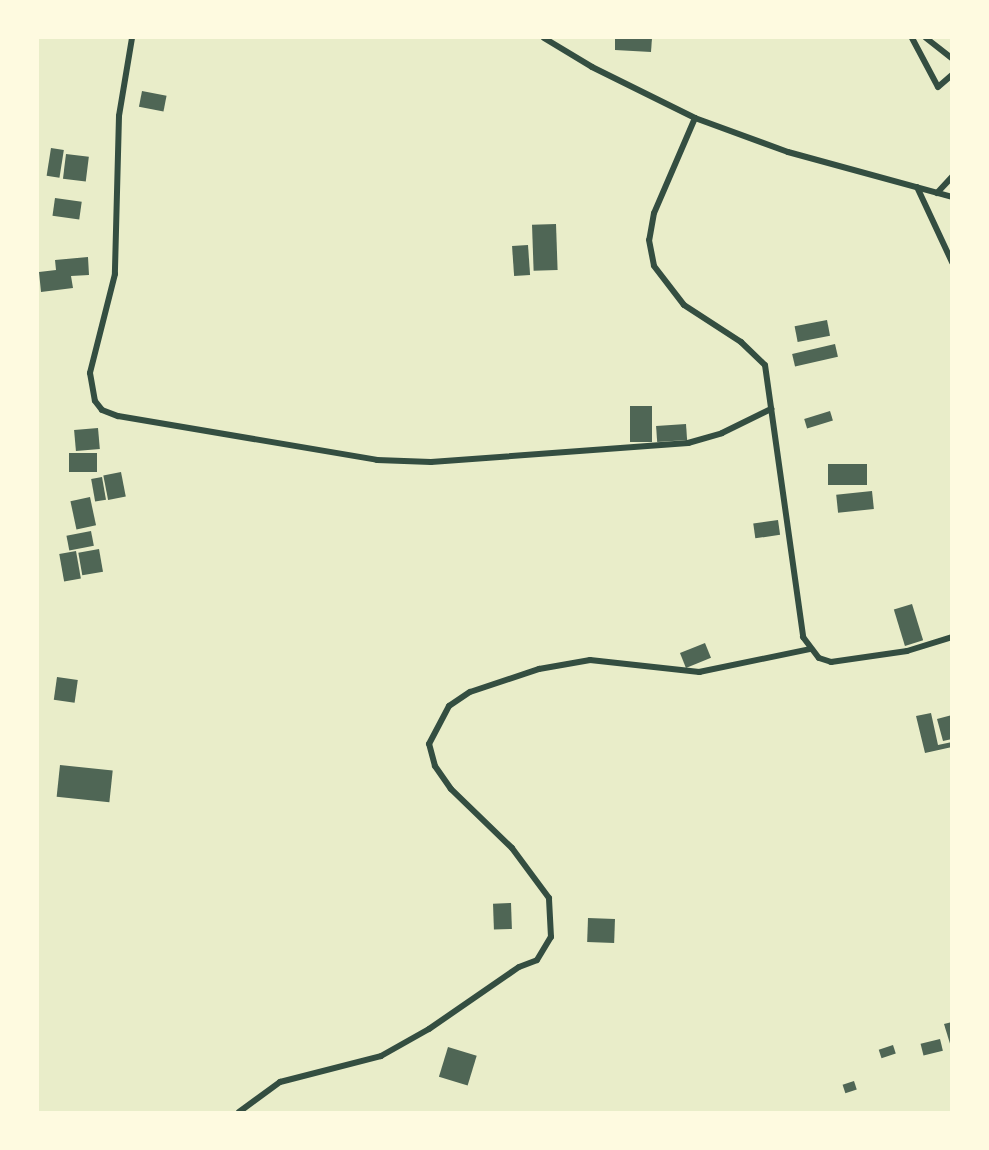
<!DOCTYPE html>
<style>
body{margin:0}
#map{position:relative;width:989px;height:1150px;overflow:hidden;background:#e9edc9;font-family:"Exo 2",sans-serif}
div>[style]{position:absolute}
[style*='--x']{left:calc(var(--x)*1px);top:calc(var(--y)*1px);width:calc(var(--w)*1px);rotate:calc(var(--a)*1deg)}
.building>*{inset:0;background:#4f6655;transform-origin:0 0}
.minor>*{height:6px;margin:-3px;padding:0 3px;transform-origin:3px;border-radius:3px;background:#344e41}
span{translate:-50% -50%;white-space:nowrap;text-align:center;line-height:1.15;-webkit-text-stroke:4.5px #fefae0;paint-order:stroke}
.frame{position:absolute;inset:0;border:39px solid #fefae0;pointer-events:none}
</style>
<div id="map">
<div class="building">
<i style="clip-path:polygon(615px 38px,652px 38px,651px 52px,615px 50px)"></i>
<i style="left:142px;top:91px;width:25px;height:16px;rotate:11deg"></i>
<i style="left:51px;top:148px;width:13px;height:28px;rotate:9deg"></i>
<i style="left:66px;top:154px;width:23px;height:25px;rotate:7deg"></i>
<i style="left:55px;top:198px;width:27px;height:18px;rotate:8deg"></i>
<i style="left:556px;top:224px;width:46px;height:24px;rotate:88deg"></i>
<i style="left:528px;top:245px;width:30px;height:16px;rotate:86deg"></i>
<i style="clip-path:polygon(88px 257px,89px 275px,71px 276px,73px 288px,41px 292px,39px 272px,56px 270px,55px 260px)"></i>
<i style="left:827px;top:320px;width:16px;height:33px;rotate:79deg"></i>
<i style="left:835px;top:344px;width:13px;height:44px;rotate:77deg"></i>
<i style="left:630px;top:406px;width:22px;height:36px"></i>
<i style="left:830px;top:411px;width:10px;height:27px;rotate:73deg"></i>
<i style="left:686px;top:424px;width:16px;height:30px;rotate:86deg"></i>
<i style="left:98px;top:428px;width:21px;height:24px;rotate:85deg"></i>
<i style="left:69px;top:453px;width:28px;height:19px"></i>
<i style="left:867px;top:464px;width:21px;height:39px;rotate:90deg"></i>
<i style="left:121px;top:472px;width:25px;height:18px;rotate:79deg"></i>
<i style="left:102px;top:477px;width:23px;height:11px;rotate:80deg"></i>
<i style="left:872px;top:491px;width:18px;height:36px;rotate:84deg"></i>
<i style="left:90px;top:497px;width:29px;height:20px;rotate:78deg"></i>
<i style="left:778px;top:520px;width:15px;height:25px;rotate:82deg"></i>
<i style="left:91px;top:531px;width:15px;height:25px;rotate:79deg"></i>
<i style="left:99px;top:549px;width:23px;height:21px;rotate:80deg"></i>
<i style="left:76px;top:551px;width:28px;height:17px;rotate:80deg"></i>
<i style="left:912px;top:604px;width:38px;height:19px;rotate:73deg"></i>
<i style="left:705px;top:643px;width:16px;height:27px;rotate:68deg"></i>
<i style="left:57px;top:677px;width:21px;height:23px;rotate:8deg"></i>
<i style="clip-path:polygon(931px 713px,938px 745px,952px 742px,952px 747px,925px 753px,916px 716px)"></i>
<i style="clip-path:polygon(952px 715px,952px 739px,943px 741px,937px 719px)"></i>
<i style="left:60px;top:765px;width:53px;height:32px;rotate:6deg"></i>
<i style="left:511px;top:903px;width:26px;height:18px;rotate:88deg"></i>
<i style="left:588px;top:918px;width:27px;height:24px;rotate:2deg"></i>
<i style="clip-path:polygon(952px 1022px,952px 1047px,951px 1047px,944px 1024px)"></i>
<i style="left:940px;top:1039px;width:12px;height:20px;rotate:76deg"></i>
<i style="left:893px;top:1045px;width:9px;height:15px;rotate:72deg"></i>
<i style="left:448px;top:1047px;width:30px;height:31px;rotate:17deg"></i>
<i style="left:854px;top:1081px;width:9px;height:12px;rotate:72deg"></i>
</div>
<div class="minor">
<i style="--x:132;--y:38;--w:79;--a:99.5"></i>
<i style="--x:119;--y:116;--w:158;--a:91.5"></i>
<i style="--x:115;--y:274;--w:102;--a:104.2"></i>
<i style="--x:90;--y:373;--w:28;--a:80"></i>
<i style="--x:95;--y:401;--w:11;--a:52"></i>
<i style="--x:102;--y:410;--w:17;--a:21"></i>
<i style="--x:118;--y:416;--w:263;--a:9.6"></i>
<i style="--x:377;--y:460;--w:54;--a:2.1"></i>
<i style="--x:431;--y:462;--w:258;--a:-4.2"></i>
<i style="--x:688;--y:443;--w:35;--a:-16"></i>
<i style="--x:722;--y:433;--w:55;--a:-26.1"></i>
<i style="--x:544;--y:38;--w:56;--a:31.1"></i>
<i style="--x:592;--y:67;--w:115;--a:26.3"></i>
<i style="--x:695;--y:118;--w:99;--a:20.1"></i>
<i style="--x:788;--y:152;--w:170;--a:15.3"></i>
<i style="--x:912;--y:38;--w:55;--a:62"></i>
<i style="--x:938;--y:87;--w:18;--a:-41"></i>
<i style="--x:926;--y:38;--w:33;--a:38"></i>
<i style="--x:695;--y:118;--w:103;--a:113.3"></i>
<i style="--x:654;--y:213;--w:27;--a:100"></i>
<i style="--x:649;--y:240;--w:26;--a:79"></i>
<i style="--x:654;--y:266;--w:49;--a:52.4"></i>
<i style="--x:684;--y:305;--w:68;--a:33"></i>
<i style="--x:741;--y:342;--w:33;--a:44"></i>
<i style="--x:765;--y:365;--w:275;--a:82"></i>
<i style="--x:803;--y:637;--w:26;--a:53"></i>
<i style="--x:819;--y:658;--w:13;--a:18"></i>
<i style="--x:831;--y:662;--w:77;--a:-8.2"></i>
<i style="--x:907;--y:651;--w:47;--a:-17.3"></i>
<i style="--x:917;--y:187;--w:83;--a:65"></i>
<i style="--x:937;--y:193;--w:22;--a:-47"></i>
<i style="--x:239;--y:1112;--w:51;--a:-36.2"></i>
<i style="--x:280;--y:1082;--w:104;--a:-14.4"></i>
<i style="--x:381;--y:1056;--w:55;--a:-29.4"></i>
<i style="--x:429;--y:1029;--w:109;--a:-34.6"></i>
<i style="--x:519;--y:967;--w:19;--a:-21"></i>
<i style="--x:537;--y:960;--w:27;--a:-59"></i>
<i style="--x:551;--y:937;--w:39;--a:-93"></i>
<i style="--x:549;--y:898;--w:62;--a:-126.5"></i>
<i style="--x:512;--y:848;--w:85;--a:-136"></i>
<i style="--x:451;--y:789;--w:28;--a:-125"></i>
<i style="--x:435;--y:766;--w:23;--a:-105"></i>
<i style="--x:429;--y:744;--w:43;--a:-62.2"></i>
<i style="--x:449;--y:706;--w:25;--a:-34"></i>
<i style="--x:470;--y:692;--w:73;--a:-18.4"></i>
<i style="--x:539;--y:669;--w:52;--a:-10"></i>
<i style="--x:590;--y:660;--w:110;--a:6.3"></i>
<i style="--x:699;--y:672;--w:113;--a:-11.7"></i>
</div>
<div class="frame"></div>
</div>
